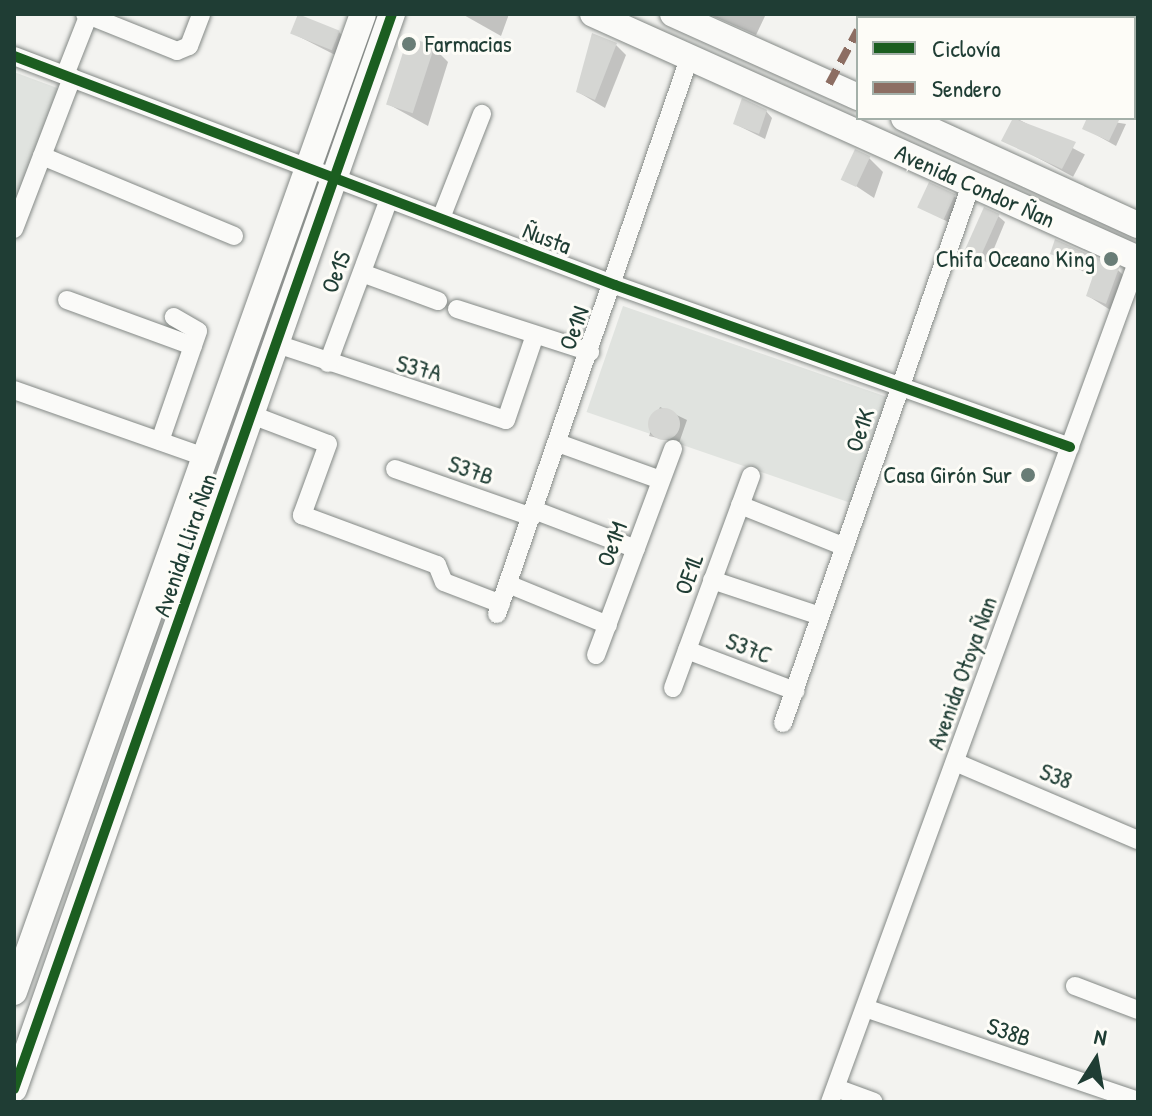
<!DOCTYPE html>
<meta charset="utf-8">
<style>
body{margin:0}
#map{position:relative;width:1152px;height:1116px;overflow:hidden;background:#f3f3f0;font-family:"Patrick Hand",sans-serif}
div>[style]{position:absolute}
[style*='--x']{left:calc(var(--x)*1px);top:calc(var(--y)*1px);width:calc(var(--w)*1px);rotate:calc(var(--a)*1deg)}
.green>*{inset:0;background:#e0e3df;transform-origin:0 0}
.shadow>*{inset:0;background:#0003;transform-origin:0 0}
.building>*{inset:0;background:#d5d6d3;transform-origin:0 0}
.round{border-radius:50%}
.roads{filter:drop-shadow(0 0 2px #848986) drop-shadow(0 0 2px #848986)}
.street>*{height:18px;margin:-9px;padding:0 9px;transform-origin:9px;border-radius:9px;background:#fafaf8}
.secondary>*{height:26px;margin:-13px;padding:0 13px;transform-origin:13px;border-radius:13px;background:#fafaf8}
.quiet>*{height:8px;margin-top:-4px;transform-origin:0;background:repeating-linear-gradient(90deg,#8d6e63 0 16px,transparent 0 24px)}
.cycleway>*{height:10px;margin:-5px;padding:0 5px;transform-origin:5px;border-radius:5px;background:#1b5e20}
.dots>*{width:22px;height:22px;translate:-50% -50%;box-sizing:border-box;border:4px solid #fdfcf7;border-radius:50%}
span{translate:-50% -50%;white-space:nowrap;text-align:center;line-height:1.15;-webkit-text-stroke:6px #fdfcf7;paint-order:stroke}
.poi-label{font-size:24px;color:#1f3d34}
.left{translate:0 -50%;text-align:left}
.right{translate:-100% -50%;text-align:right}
.street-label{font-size:24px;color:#1f3d34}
.frame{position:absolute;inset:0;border:16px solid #1f3d34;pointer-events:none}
.legend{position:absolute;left:856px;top:16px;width:280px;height:104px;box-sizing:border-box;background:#fdfcf7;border:2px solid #a4b0a9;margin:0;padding:10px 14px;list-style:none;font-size:24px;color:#1f3d34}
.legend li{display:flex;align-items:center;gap:16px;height:40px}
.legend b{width:40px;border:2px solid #a4b0a9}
.north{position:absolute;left:1056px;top:1020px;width:80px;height:80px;-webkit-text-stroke:6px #fdfcf7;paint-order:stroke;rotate:11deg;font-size:22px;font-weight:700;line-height:32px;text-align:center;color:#1f3d34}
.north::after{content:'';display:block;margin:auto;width:28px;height:36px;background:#1f3d34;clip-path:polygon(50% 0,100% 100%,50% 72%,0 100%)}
</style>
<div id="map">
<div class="green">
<i style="clip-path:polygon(14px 72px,60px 89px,14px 209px)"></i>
<i style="left:623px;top:306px;width:281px;height:112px;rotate:19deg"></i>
</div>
<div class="shadow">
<i style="clip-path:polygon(462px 14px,509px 14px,501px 36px)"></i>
<i style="clip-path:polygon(708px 14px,766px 14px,756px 35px)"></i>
<i style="clip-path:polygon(1124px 14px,1138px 14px,1138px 23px,1134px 18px)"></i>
<i style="clip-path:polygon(339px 32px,349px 43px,343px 59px,292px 33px)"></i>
<i style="clip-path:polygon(616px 45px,626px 55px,605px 108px,578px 92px)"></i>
<i style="clip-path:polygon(434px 48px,448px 62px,428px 126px,388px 104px)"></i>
<i style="clip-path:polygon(766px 111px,772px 118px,765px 139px,735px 124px)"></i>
<i style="left:1016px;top:118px;width:78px;height:25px;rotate:28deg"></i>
<i style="clip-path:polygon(1089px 118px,1126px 124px,1116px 146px,1084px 128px)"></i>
<i style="clip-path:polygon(869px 158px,883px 172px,874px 198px,847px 180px)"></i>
<i style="clip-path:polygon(954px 196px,964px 206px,957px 227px,921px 207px)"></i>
<i style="clip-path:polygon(998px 216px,1005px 222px,988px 263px,968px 252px)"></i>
<i style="clip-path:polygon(1052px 253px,1118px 270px,1132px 284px,1120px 316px,1088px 296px,1094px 278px)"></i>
<i style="clip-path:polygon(660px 407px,687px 420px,679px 443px,649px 436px)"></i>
</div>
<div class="building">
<i style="left:298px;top:14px;width:45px;height:21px;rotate:22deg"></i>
<i style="clip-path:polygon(592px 33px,617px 43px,595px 100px,576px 92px)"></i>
<i style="left:408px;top:37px;width:28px;height:71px;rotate:18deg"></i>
<i style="clip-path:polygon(742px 98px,767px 110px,759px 134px,733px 124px)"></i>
<i style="clip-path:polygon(1013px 118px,1076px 142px,1062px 169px,1001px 141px)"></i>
<i style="clip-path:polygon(1087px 118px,1120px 118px,1109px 141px,1082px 129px)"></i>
<i style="left:855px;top:149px;width:17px;height:34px;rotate:25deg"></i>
<i style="left:929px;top:182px;width:29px;height:28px;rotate:25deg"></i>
<i style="left:984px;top:207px;width:17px;height:48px;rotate:24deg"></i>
<i style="clip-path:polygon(1055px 239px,1119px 268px,1106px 304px,1086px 296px,1095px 270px,1050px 254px)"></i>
<i class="round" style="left:648px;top:408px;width:32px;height:32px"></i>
</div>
<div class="roads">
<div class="street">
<i style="--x:85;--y:14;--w:99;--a:21.9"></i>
<i style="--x:177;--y:51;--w:13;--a:-23"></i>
<i style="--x:189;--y:46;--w:34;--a:-69"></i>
<i style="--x:1093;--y:14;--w:9;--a:27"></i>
<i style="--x:1134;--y:35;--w:4;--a:27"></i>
<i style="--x:14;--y:56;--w:643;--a:20.86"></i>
<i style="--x:615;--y:285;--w:483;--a:19.6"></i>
<i style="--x:65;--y:75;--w:66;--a:-68.5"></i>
<i style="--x:42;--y:156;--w:208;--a:22.6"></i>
<i style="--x:441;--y:218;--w:112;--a:-68.5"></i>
<i style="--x:14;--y:229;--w:162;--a:-69"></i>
<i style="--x:362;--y:273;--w:81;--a:20.2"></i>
<i style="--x:67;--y:300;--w:134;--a:20.1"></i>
<i style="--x:457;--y:309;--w:140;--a:17.9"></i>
<i style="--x:277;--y:344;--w:241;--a:18.4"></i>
<i style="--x:506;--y:420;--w:90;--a:-71.2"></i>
<i style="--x:328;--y:363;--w:175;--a:-69.6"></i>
<i style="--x:14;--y:390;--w:205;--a:19.4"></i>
<i style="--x:252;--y:415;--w:81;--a:20.9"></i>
<i style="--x:328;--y:444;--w:76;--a:110.1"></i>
<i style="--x:302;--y:515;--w:144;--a:20.3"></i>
<i style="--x:437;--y:565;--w:18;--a:68"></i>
<i style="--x:444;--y:582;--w:61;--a:21.1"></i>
<i style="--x:160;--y:441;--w:116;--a:-70.9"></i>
<i style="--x:198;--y:331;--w:28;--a:-150"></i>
<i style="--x:558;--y:443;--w:109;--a:19.8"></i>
<i style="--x:395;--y:469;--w:145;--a:19.3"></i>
<i style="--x:740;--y:505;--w:113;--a:21.8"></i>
<i style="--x:534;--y:510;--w:109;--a:20.9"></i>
<i style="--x:712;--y:580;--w:114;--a:18.4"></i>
<i style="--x:508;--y:584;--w:108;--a:22.3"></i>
<i style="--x:497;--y:614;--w:590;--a:-70.92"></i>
<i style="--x:687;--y:650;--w:116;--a:20.8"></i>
<i style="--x:596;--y:655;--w:220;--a:-69.5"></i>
<i style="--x:673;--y:688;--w:226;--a:-69.8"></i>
<i style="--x:783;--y:723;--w:570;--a:-70.74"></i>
<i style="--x:955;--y:762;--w:199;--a:23.1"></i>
<i style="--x:1075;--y:986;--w:67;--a:20.9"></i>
<i style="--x:865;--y:1008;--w:288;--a:18.8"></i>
<i style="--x:836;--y:1088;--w:40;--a:20.2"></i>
<i style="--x:830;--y:1102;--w:897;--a:-69.91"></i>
</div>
<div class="secondary">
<i style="--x:593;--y:14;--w:598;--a:24.21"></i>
<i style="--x:673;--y:14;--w:203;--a:24.2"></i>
<i style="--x:904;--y:118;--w:257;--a:24.6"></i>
<i style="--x:14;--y:992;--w:1038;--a:-70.36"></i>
<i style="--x:14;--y:1089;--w:1140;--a:-70.63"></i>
</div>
</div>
<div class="quiet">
<i style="--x:865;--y:18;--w:4;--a:-63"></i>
<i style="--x:829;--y:84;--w:61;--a:-61.8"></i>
</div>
<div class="cycleway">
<i style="--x:14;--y:56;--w:643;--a:20.86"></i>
<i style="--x:615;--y:285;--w:483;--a:19.6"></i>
<i style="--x:14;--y:1089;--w:1140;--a:-70.63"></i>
</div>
<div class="dots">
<i style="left:409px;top:44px;background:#697d76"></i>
<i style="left:1111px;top:259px;background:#697d76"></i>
<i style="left:1028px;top:475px;background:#697d76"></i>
</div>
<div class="poi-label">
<span class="left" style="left:425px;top:44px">Farmacias</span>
<span class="right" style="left:1095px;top:259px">Chifa Oceano King</span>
<span class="right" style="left:1012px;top:475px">Casa Girón Sur</span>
</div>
<div class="street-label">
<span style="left:975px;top:186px;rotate:24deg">Avenida Condor Ñan</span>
<span style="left:547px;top:238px;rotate:21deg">Ñusta</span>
<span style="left:336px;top:272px;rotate:-69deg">Oe1S</span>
<span style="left:574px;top:328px;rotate:-70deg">Oe1N</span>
<span style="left:419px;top:368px;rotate:14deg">S37A</span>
<span style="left:860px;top:430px;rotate:-71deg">Oe1K</span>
<span style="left:471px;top:470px;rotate:19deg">S37B</span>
<span style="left:612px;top:544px;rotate:-70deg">Oe1M</span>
<span style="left:185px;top:545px;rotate:-71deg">Avenida Llira Ñan</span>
<span style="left:689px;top:574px;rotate:-70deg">OE1L</span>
<span style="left:749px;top:648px;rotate:21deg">S37C</span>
<span style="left:962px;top:673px;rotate:-70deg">Avenida Otoya Ñan</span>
<span style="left:1056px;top:776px;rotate:21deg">S38</span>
<span style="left:1009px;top:1032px;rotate:19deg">S38B</span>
</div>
<div class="frame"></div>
<ul class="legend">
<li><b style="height:10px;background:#1b5e20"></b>Ciclovía</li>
<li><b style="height:10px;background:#8d6e63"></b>Sendero</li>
</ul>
<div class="north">N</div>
</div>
